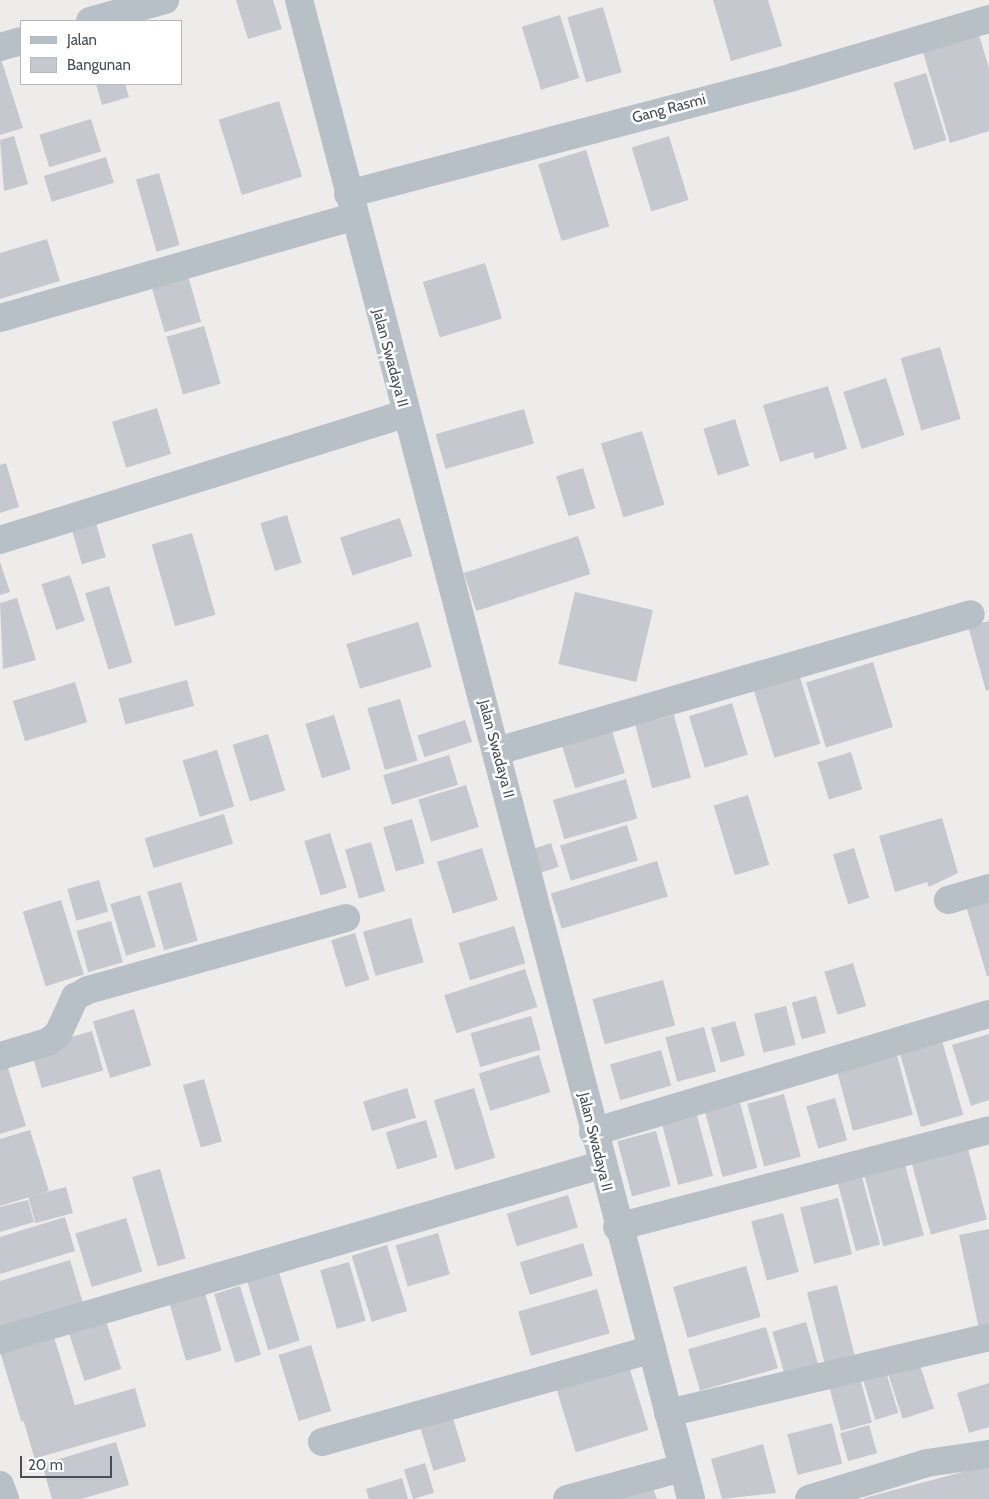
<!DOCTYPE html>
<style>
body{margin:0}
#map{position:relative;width:989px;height:1499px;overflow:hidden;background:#eeebeb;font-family:Cabin,sans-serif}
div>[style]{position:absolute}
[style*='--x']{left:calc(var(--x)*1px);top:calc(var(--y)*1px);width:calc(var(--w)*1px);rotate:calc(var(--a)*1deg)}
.building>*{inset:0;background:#c5c8ce;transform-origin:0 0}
.street>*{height:28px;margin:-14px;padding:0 14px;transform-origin:14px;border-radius:14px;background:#b8c0c7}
span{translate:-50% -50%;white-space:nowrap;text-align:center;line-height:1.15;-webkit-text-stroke:5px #fff;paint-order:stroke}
.street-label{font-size:15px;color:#454f57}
.legend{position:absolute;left:20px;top:20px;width:162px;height:65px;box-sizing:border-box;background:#fff;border:1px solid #b5b9bc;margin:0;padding:6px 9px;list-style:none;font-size:15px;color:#454f57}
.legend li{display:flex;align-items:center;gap:10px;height:25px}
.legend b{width:25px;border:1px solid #b5b9bc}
.scale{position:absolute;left:20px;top:1456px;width:92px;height:22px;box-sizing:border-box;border:2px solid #454f57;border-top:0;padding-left:6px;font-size:15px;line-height:18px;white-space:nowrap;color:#454f57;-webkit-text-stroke:4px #fff;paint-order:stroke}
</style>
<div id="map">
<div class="building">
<i style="clip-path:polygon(236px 0,273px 0,282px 29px,248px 39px)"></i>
<i style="clip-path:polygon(713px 0,768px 0,782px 46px,731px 61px)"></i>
<i style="left:603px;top:7px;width:68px;height:37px;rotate:74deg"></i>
<i style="left:560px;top:15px;width:66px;height:40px;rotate:73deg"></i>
<i style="clip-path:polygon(979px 35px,989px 68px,989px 131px,950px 143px,923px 52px)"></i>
<i style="clip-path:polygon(0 56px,23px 128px,0 135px)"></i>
<i style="left:926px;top:73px;width:70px;height:34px;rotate:73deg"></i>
<i style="clip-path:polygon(96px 84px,125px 84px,129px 97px,102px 105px)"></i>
<i style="left:279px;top:101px;width:79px;height:63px;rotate:73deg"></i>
<i style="left:91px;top:119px;width:34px;height:54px;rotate:73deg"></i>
<i style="clip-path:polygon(14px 136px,28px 184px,4px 191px,0 140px)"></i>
<i style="left:669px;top:136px;width:67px;height:39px;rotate:73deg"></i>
<i style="left:586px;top:150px;width:80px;height:50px;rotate:73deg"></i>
<i style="left:106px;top:157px;width:27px;height:65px;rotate:73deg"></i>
<i style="left:159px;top:173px;width:75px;height:24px;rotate:74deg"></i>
<i style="clip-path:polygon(47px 239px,60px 281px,0 299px,0 253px)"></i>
<i style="left:485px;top:263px;width:58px;height:65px;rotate:73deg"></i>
<i style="left:186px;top:269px;width:55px;height:38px;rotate:74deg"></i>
<i style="left:204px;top:326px;width:60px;height:39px;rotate:74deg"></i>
<i style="left:940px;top:347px;width:75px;height:41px;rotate:74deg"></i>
<i style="left:886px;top:378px;width:60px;height:45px;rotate:72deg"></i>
<i style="clip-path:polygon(828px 386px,847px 449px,815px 459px,813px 452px,780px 462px,763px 405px)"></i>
<i style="left:157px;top:408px;width:48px;height:47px;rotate:73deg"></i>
<i style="left:524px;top:409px;width:36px;height:92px;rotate:74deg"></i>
<i style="left:735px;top:419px;width:49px;height:33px;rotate:73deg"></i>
<i style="left:642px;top:431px;width:77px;height:43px;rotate:73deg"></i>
<i style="clip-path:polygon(6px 463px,19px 507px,0 513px,0 465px)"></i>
<i style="left:583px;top:468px;width:42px;height:28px;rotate:73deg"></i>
<i style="left:287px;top:515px;width:50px;height:28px;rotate:73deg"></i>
<i style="left:94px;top:516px;width:43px;height:25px;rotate:74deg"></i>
<i style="left:400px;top:518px;width:40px;height:63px;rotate:72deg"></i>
<i style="left:192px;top:533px;width:85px;height:42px;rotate:74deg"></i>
<i style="left:578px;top:536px;width:40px;height:120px;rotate:72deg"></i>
<i style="clip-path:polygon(0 562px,10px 592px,0 595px)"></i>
<i style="left:70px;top:575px;width:48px;height:30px;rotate:72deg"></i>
<i style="left:109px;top:586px;width:80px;height:25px;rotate:73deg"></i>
<i style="left:575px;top:592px;width:80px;height:74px;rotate:13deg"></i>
<i style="clip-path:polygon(17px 598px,36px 660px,3px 669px,0 603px)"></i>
<i style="clip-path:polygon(989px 621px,989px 690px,986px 691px,968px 626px)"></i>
<i style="left:418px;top:622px;width:47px;height:75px;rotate:73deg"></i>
<i style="left:873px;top:662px;width:68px;height:70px;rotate:73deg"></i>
<i style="left:799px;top:674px;width:73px;height:48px;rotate:73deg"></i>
<i style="left:187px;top:680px;width:27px;height:71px;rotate:75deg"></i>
<i style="left:75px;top:682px;width:42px;height:65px;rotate:73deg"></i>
<i style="left:400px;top:699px;width:64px;height:34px;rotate:74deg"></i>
<i style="left:732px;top:703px;width:54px;height:45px;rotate:73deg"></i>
<i style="left:334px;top:715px;width:57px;height:30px;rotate:73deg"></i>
<i style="left:674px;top:715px;width:65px;height:40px;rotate:75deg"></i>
<i style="left:465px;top:720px;width:23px;height:50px;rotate:72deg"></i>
<i style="left:612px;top:731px;width:44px;height:52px;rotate:73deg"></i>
<i style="left:268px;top:734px;width:59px;height:37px;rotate:73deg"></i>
<i style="left:217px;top:750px;width:59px;height:36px;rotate:73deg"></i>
<i style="left:851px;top:752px;width:39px;height:35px;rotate:73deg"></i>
<i style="left:449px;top:755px;width:31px;height:69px;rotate:73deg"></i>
<i style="left:626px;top:779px;width:41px;height:76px;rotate:74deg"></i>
<i style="left:466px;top:785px;width:44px;height:50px;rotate:73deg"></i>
<i style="left:748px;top:795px;width:73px;height:36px;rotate:73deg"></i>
<i style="left:224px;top:814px;width:31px;height:83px;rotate:73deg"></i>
<i style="clip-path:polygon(942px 818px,958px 873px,929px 887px,927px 882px,895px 892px,879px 836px)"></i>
<i style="left:412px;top:819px;width:46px;height:30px;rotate:74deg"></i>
<i style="left:627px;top:825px;width:37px;height:70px;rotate:73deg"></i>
<i style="left:330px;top:833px;width:57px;height:27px;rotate:73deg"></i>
<i style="left:371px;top:842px;width:51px;height:27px;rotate:74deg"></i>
<i style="left:551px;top:843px;width:25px;height:20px;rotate:72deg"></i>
<i style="left:482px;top:848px;width:54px;height:47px;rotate:73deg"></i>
<i style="left:854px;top:848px;width:52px;height:22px;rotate:73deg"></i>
<i style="left:657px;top:861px;width:37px;height:111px;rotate:73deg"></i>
<i style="left:99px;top:880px;width:33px;height:33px;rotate:74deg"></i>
<i style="left:181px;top:882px;width:61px;height:35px;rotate:74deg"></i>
<i style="left:140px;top:895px;width:54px;height:31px;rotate:73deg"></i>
<i style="clip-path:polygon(989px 899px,989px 976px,987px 976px,966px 906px)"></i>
<i style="left:61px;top:900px;width:78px;height:40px;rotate:73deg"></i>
<i style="left:411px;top:918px;width:46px;height:50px;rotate:74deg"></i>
<i style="left:111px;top:921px;width:43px;height:36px;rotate:74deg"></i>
<i style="left:514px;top:926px;width:39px;height:58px;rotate:73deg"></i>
<i style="left:355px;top:933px;width:49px;height:25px;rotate:73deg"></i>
<i style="left:853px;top:963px;width:45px;height:30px;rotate:73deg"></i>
<i style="left:525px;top:969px;width:40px;height:85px;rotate:72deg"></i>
<i style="left:663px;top:980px;width:47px;height:73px;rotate:75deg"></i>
<i style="left:816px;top:996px;width:38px;height:25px;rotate:75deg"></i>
<i style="left:786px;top:1006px;width:40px;height:33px;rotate:76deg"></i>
<i style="left:134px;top:1009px;width:59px;height:43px;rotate:73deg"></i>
<i style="left:531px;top:1016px;width:35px;height:63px;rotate:74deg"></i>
<i style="left:735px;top:1021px;width:36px;height:25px;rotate:74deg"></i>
<i style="left:704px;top:1027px;width:46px;height:40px;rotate:75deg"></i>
<i style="left:92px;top:1031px;width:41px;height:64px;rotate:74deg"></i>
<i style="clip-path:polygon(989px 1034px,989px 1100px,971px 1106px,952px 1045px)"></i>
<i style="left:941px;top:1037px;width:81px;height:44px;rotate:74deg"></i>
<i style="left:895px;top:1048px;width:69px;height:62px;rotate:75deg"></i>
<i style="left:661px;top:1050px;width:37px;height:53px;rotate:74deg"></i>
<i style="left:539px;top:1055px;width:39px;height:63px;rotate:73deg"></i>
<i style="clip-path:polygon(5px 1058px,26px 1126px,0 1134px,0 1059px)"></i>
<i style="left:204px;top:1079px;width:65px;height:22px;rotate:74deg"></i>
<i style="left:407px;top:1088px;width:31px;height:46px;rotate:73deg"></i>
<i style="left:474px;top:1088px;width:73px;height:42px;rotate:73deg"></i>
<i style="left:784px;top:1094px;width:65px;height:38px;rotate:75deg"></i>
<i style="left:835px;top:1098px;width:44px;height:30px;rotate:74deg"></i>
<i style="left:740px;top:1103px;width:67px;height:36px;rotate:75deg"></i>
<i style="left:696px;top:1112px;width:66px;height:36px;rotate:75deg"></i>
<i style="left:426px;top:1120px;width:39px;height:42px;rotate:73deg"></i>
<i style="clip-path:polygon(30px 1130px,49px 1191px,0 1206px,0 1139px)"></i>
<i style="left:656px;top:1131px;width:57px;height:40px;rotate:75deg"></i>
<i style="left:968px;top:1149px;width:73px;height:58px;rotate:75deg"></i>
<i style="left:904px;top:1161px;width:77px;height:42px;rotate:75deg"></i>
<i style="left:160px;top:1169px;width:93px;height:29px;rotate:74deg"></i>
<i style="left:862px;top:1177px;width:70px;height:25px;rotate:75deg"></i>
<i style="left:66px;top:1187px;width:27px;height:39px;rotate:75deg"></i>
<i style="left:568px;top:1195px;width:34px;height:64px;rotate:73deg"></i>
<i style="left:838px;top:1198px;width:58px;height:39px;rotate:76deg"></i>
<i style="clip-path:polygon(28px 1200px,34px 1222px,0 1232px,0 1207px)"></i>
<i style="left:783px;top:1213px;width:61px;height:33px;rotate:75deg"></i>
<i style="clip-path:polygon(65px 1217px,75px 1251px,0 1274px,0 1237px)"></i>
<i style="left:126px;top:1218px;width:56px;height:53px;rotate:73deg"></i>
<i style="clip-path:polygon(989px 1229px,989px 1326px,979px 1329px,959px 1235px)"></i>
<i style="left:438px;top:1233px;width:43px;height:44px;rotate:74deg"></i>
<i style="left:583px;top:1243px;width:34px;height:66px;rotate:73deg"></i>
<i style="left:387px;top:1245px;width:69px;height:37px;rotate:73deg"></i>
<i style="clip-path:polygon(70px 1260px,83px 1303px,0 1328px,0 1281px)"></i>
<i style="left:349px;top:1262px;width:61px;height:30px;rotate:74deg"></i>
<i style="left:277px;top:1266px;width:78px;height:33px;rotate:73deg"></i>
<i style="left:746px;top:1266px;width:53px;height:76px;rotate:74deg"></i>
<i style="left:837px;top:1285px;width:72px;height:31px;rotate:76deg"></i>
<i style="left:240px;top:1286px;width:72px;height:27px;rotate:73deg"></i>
<i style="left:597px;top:1289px;width:46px;height:82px;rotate:74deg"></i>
<i style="left:205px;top:1293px;width:60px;height:37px;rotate:74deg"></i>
<i style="left:103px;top:1312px;width:60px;height:39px;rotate:72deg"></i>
<i style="left:806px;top:1322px;width:44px;height:35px;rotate:74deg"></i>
<i style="left:51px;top:1327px;width:82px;height:56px;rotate:73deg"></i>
<i style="left:766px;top:1327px;width:43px;height:81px;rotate:74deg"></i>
<i style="left:311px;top:1345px;width:69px;height:34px;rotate:73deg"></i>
<i style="left:919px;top:1362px;width:49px;height:33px;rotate:72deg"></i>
<i style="left:628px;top:1363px;width:70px;height:76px;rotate:73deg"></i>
<i style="left:884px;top:1366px;width:49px;height:24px;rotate:73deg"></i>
<i style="left:860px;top:1378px;width:46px;height:32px;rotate:75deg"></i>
<i style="clip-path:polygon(989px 1383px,989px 1427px,969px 1433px,957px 1393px)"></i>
<i style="left:135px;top:1388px;width:40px;height:116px;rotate:74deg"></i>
<i style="left:452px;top:1415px;width:48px;height:34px;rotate:73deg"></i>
<i style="left:832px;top:1423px;width:42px;height:46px;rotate:76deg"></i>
<i style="left:869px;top:1425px;width:29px;height:30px;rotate:74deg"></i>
<i style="clip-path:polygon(116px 1442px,129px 1485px,81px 1499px,52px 1499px,42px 1464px)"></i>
<i style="clip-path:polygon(763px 1444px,776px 1493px,722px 1499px,711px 1459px)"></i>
<i style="left:425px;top:1463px;width:31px;height:22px;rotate:73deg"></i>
<i style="clip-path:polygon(989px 1465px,989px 1499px,864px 1499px,864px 1498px)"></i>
<i style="clip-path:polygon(402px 1478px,408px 1499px,369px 1499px,366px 1489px)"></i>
<i style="clip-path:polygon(653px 1488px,657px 1499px,619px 1499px)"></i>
</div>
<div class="street">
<i style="--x:299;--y:0;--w:1549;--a:75.34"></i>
<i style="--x:90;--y:21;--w:78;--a:-15.6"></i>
<i style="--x:0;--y:47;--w:22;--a:-16"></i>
<i style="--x:348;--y:194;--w:460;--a:-14.7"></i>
<i style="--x:793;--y:77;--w:204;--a:-16.5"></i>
<i style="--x:0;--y:318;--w:367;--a:-16"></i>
<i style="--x:0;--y:540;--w:424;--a:-17.3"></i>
<i style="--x:497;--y:751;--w:493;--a:-16.1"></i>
<i style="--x:948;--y:900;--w:43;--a:-16.3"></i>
<i style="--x:0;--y:1056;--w:50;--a:-16.3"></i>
<i style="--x:48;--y:1042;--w:13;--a:-39"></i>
<i style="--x:58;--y:1034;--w:41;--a:-65.3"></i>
<i style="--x:75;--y:997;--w:15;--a:-28"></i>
<i style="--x:88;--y:990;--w:268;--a:-15.6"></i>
<i style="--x:593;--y:1132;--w:413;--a:-16.6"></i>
<i style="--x:617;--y:1227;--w:384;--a:-14.6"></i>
<i style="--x:0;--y:1340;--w:626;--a:-16.23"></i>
<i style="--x:668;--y:1413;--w:330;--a:-13.3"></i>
<i style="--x:322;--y:1442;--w:343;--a:-15.7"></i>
<i style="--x:0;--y:1485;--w:15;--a:70"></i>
<i style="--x:567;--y:1499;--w:119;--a:-15.1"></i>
<i style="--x:809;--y:1499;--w:123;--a:-17"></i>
<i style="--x:927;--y:1463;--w:63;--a:-8.3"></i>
</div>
<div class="street-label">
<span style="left:669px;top:109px;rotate:-15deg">Gang Rasmi</span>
<span style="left:390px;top:358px;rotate:75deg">Jalan Swadaya II</span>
<span style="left:496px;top:749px;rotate:75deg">Jalan Swadaya II</span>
<span style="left:595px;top:1142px;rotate:76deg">Jalan Swadaya II</span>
</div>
<ul class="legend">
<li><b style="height:6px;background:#b8c0c7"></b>Jalan</li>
<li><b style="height:14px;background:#c5c8ce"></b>Bangunan</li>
</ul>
<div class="scale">20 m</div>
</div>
